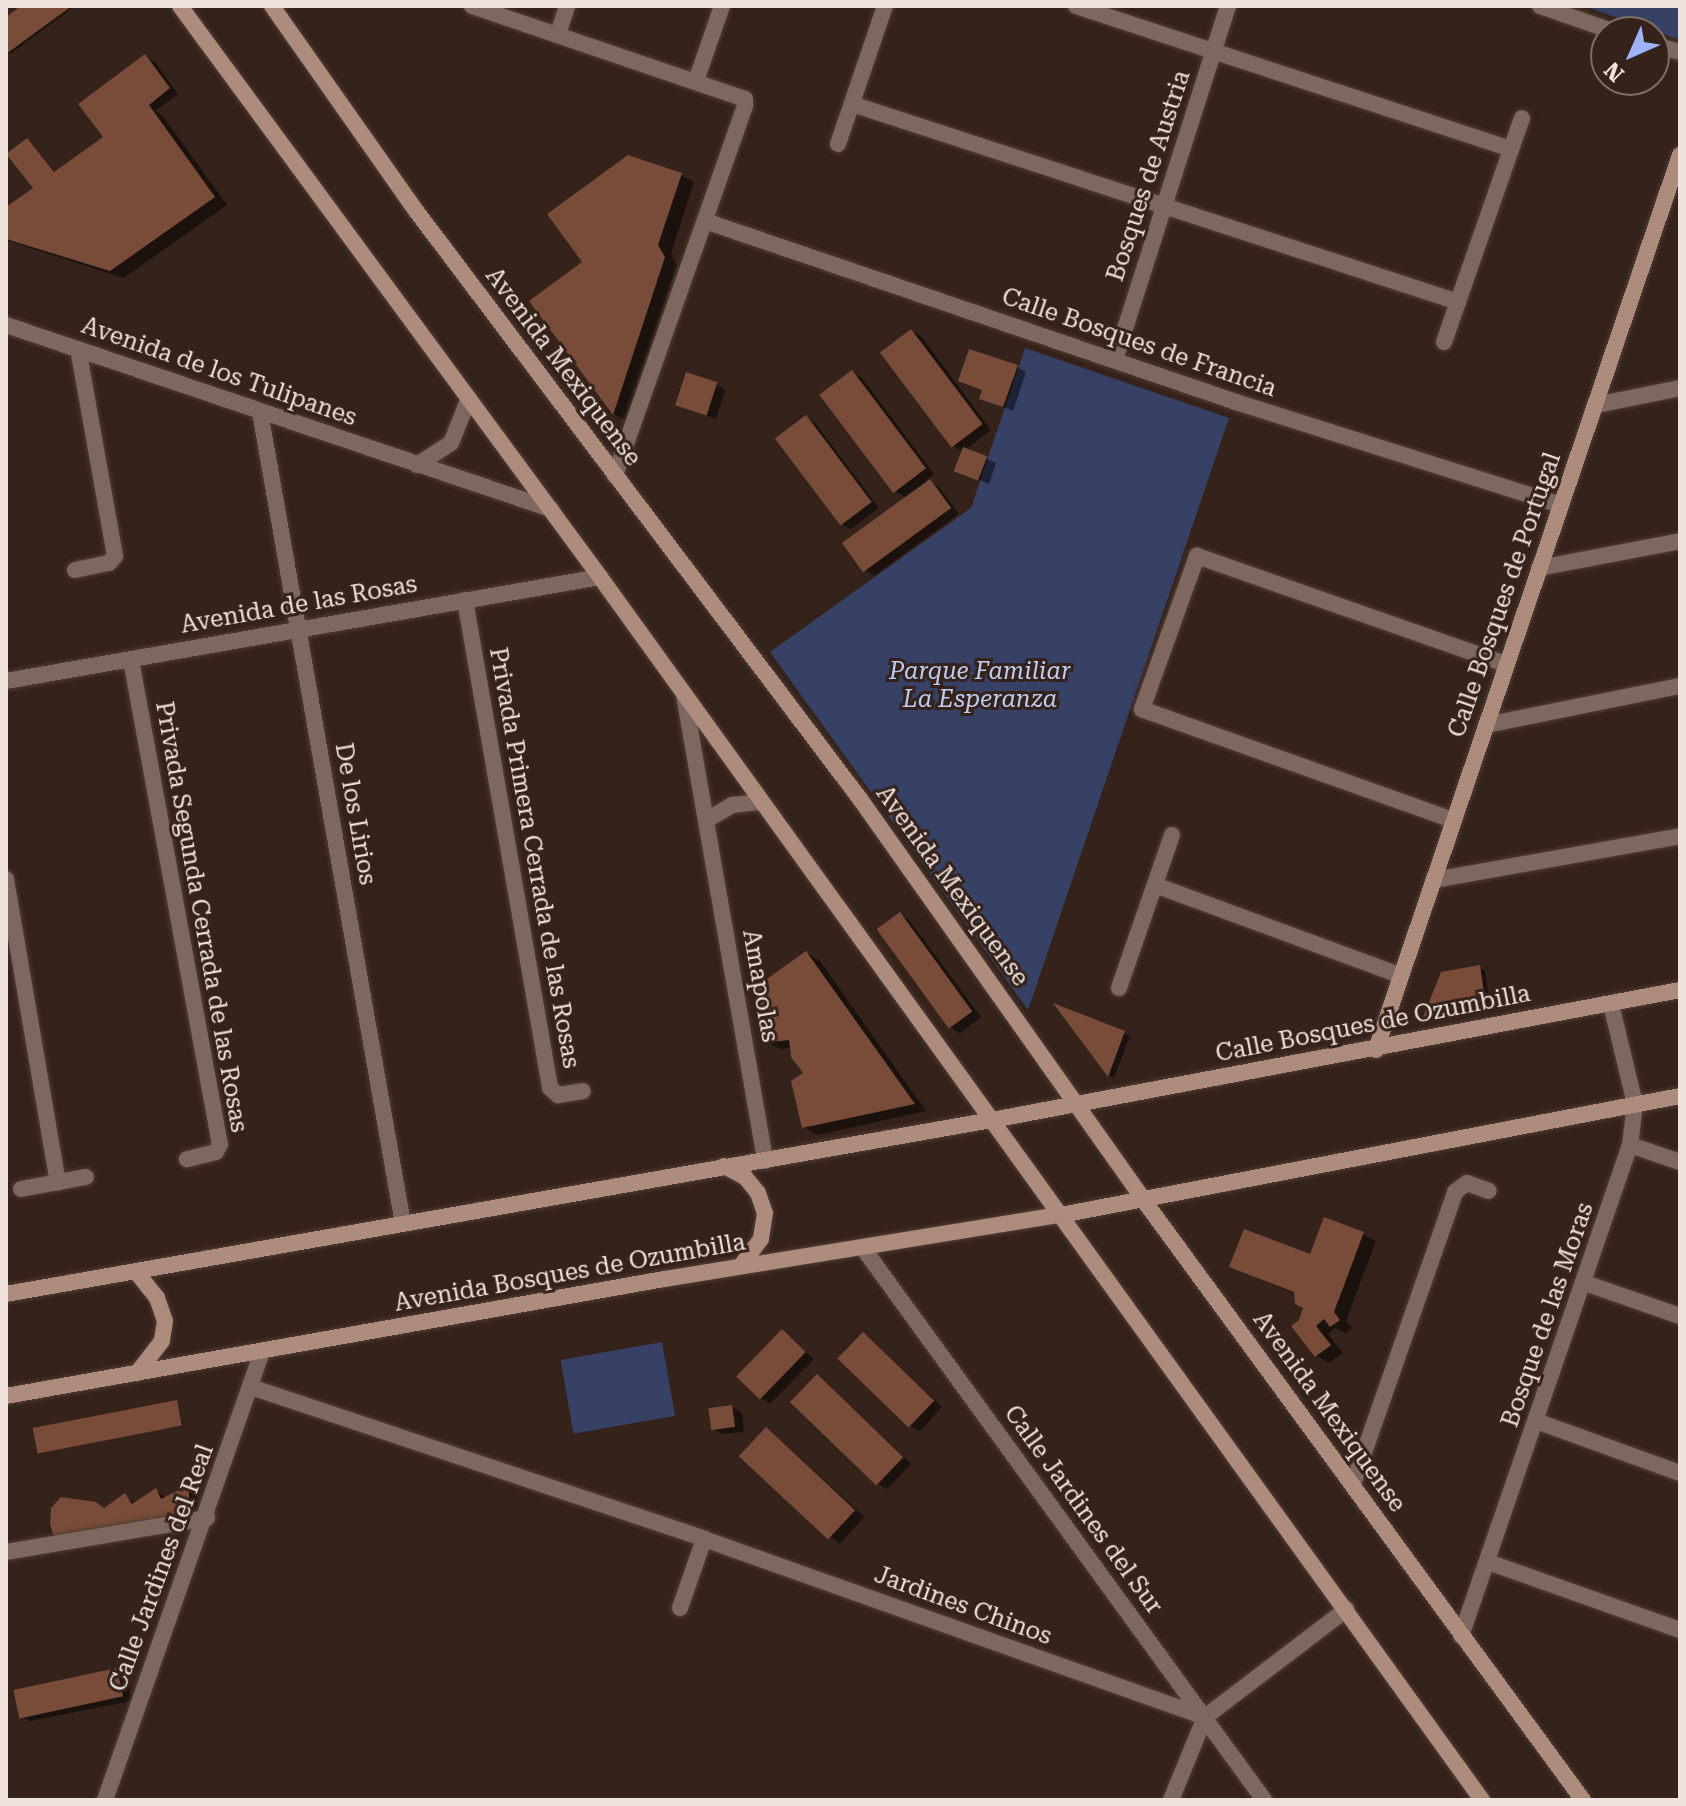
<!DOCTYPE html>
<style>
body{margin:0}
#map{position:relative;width:1686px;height:1806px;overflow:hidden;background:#35221a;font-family:"Roboto Serif",serif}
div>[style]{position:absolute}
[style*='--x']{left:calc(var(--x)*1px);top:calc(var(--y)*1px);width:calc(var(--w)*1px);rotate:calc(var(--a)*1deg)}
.green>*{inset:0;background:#374165;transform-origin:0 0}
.shadow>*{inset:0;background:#0007;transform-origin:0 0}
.building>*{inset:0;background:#794c39;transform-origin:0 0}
.roads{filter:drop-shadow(0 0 2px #4f3d35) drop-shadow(0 0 2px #4f3d35)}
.street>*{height:16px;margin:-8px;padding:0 8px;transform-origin:8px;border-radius:8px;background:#7d675e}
.secondary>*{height:16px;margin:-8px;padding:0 8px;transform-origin:8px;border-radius:8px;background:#ad8b7d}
span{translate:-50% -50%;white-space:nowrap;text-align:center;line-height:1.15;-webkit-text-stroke:6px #35221a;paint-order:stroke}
.street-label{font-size:24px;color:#f0e3dd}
.park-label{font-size:24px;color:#beccf4;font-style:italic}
.frame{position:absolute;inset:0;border:8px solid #f0e3dd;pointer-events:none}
.north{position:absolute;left:1590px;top:16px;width:80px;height:80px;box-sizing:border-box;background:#35221a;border:2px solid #806f68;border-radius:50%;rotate:225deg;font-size:22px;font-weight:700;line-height:32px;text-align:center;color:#f0e3dd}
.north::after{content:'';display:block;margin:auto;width:28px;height:36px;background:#9db4fd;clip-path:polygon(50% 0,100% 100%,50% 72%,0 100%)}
</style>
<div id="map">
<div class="green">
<i style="clip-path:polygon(1584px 6px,1680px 6px,1680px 40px)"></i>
<i style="clip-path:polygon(1025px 348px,1229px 418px,1028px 1010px,770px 652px,971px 508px)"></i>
<i style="left:662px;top:1342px;width:75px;height:103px;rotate:80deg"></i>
</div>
<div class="shadow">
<i style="clip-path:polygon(24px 6px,75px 6px,10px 54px,6px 50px,6px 20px)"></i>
<i style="clip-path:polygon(145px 57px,155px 62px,178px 94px,155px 111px,162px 115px,227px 205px,124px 278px,6px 240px,6px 209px,35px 188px,27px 140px,56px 173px,106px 138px)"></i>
<i style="clip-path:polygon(681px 175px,694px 182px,671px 254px,677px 265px,626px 421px,614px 414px,531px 301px,585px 262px)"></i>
<i style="clip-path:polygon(911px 331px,921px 336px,991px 430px,965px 450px,996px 463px,989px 484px,957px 471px,963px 452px,954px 446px,883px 352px)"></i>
<i style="clip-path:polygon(1017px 367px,1026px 372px,1013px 411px,982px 398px,984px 391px,960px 380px)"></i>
<i style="clip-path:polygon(853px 373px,862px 378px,934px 474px,927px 480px,939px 487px,959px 514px,874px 576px,865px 570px,907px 498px,895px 491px)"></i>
<i style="clip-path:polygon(716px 384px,725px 390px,716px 419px,677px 404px)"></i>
<i style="clip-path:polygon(806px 418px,815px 423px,879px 508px,851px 529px,841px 524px)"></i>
<i style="clip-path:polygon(900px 914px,909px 920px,981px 1017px,960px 1033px,950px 1027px)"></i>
<i style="clip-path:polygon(807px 953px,820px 961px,926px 1111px,817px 1135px,804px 1127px,805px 1073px,792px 1048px,780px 1049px,767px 1042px)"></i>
<i style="clip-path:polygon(1479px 968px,1485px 971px,1491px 1010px,1431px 1020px,1426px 1017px)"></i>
<i style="clip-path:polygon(1058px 1007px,1130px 1036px,1114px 1078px,1109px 1075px)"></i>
<i style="clip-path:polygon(1363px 1234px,1376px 1241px,1346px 1321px,1352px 1328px,1345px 1333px,1335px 1328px,1328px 1334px,1343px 1353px,1329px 1363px,1316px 1355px,1300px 1321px,1306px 1308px,1296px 1294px,1232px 1266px,1311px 1256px)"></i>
<i style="clip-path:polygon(783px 1332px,814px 1359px,770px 1404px,761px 1398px)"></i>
<i style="clip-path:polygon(863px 1335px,942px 1407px,920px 1431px,910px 1426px)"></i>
<i style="clip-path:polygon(817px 1376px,911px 1464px,887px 1489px,877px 1483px)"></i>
<i style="clip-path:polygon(177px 1402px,183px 1426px,38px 1448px)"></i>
<i style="clip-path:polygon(732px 1407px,742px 1413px,744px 1432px,722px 1434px,713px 1429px)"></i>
<i style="left:767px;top:1429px;width:131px;height:37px;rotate:42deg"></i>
<i style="clip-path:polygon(189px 1487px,198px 1492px,198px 1519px,52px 1524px,57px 1501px,61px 1499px,105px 1510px,125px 1496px,136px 1504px,156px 1491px,167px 1498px)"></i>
<i style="clip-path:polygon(117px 1670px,127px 1675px,132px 1701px,30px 1721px,20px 1716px)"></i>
</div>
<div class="building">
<i style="clip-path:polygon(21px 6px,72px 6px,6px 54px,6px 17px)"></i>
<i style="clip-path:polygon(145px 54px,170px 88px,149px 105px,215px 197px,110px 271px,6px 239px,6px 207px,33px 188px,6px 154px,27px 138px,54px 172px,103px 137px,78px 104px)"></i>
<i style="clip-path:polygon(628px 155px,682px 173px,658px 245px,665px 257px,613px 415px,529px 301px,582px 262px,547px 214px)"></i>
<i style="left:911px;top:329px;width:119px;height:39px;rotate:53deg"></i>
<i style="clip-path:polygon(969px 349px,1018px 365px,1003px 407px,979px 399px,982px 390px,958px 381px)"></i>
<i style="left:852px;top:370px;width:123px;height:41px;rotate:53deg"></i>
<i style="left:686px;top:372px;width:33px;height:35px;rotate:18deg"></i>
<i style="left:806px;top:415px;width:109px;height:39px;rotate:53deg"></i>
<i style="left:963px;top:447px;width:26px;height:26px;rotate:21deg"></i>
<i style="left:930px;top:479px;width:36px;height:109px;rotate:54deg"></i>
<i style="left:900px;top:912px;width:123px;height:29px;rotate:54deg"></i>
<i style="clip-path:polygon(806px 951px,915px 1104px,802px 1128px,791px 1081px,803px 1073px,791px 1057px,789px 1040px,765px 1043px,757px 986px)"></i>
<i style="clip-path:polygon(1480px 965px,1486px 1007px,1423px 1017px,1441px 972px)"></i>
<i style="clip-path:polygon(1053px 1003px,1125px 1031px,1108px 1077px)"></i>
<i style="clip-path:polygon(1324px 1217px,1364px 1232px,1334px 1312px,1340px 1320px,1330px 1327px,1324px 1319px,1316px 1326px,1331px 1345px,1315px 1357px,1291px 1326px,1299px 1320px,1303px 1308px,1295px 1304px,1294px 1292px,1229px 1267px,1244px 1229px,1310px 1254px)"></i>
<i style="left:782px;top:1329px;width:33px;height:66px;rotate:44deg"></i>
<i style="left:863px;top:1332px;width:99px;height:37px;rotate:44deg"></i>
<i style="left:817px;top:1374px;width:120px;height:39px;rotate:44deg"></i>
<i style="left:177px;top:1400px;width:26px;height:147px;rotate:79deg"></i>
<i style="left:732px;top:1405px;width:22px;height:24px;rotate:82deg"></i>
<i style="left:766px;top:1427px;width:122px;height:40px;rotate:43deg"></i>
<i style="clip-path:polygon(189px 1485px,189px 1514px,55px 1540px,50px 1524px,51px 1508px,61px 1497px,96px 1502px,104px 1508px,125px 1493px,132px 1504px,156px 1488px,161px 1499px)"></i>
<i style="left:117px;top:1668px;width:29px;height:106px;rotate:78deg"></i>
</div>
<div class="roads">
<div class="street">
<i style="--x:472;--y:6;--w:288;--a:18.8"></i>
<i style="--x:745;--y:99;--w:7;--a:90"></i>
<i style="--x:745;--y:106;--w:392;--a:109.4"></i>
<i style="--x:1076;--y:6;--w:457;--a:18.2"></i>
<i style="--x:1540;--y:6;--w:79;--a:19.1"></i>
<i style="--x:558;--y:34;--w:29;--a:-72"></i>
<i style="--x:1654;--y:45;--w:27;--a:15"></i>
<i style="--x:696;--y:81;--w:79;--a:-70.9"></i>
<i style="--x:852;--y:104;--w:638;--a:18.09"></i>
<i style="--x:838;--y:144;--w:146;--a:-71.2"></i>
<i style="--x:705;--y:221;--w:561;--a:18.82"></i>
<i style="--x:1236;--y:402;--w:340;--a:17.6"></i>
<i style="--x:6;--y:325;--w:575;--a:18.66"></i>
<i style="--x:1444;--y:342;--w:237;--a:-70.8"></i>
<i style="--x:1115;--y:360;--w:372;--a:-72.3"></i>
<i style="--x:1596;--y:405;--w:86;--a:-11.4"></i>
<i style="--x:260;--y:412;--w:824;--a:80.01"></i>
<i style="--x:417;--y:465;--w:40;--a:-32.9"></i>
<i style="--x:451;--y:443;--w:48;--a:-68.2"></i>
<i style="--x:1539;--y:568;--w:144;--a:-10.8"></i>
<i style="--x:75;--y:570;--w:35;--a:-12"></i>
<i style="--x:109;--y:563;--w:9;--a:-49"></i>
<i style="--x:115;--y:556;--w:210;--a:-100.1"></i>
<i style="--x:465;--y:600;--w:495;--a:80.1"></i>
<i style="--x:550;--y:1088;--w:11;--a:41"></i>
<i style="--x:558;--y:1095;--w:25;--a:-9"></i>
<i style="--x:131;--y:660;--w:492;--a:79.6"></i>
<i style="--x:220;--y:1144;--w:9;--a:117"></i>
<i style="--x:216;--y:1152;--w:30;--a:166"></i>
<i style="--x:6;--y:681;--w:603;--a:-9.93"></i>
<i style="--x:684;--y:695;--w:473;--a:80.1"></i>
<i style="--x:1486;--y:725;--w:198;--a:-11.4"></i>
<i style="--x:707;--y:820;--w:29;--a:-31"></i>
<i style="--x:732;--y:805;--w:30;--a:-6"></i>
<i style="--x:1453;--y:820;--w:330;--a:-160.4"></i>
<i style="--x:1142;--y:709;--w:163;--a:-70.2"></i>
<i style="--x:1197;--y:556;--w:327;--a:19.3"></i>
<i style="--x:6;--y:879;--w:308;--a:80.3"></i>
<i style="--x:1434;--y:880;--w:250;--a:-10.1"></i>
<i style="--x:1155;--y:885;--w:261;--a:20.2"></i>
<i style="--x:1119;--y:988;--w:162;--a:-70.9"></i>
<i style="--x:1630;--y:1145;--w:53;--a:18.8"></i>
<i style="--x:21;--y:1189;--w:66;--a:-10.5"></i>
<i style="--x:863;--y:1248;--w:682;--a:54"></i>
<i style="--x:1585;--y:1283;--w:101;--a:19.2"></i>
<i style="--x:251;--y:1387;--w:478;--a:18.5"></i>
<i style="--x:704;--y:1539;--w:532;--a:19.56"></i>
<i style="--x:1536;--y:1421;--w:153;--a:19.9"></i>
<i style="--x:1353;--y:1484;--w:309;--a:-70.7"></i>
<i style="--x:1455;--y:1192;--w:15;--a:-37"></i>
<i style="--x:1467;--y:1183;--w:23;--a:20"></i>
<i style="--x:6;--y:1552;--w:204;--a:-9.6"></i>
<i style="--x:1488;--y:1562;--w:204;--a:19.5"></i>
<i style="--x:680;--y:1608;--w:73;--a:-70.8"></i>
<i style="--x:1461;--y:1636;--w:519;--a:-71.01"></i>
<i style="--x:1630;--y:1145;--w:41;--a:-83"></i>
<i style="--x:1635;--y:1104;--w:103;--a:-103.5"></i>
<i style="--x:105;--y:1800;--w:475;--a:-70.7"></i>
<i style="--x:1171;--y:1800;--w:90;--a:-67.7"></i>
<i style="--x:1205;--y:1717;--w:178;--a:-37.3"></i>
</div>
<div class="secondary">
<i style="--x:180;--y:6;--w:709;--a:53.66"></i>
<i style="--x:600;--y:577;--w:1508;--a:54.2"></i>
<i style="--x:272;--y:6;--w:252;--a:54.9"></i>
<i style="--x:417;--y:212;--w:735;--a:52.96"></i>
<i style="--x:860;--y:799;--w:489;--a:54.7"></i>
<i style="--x:1142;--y:1198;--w:746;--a:53.78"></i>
<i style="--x:1376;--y:1050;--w:945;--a:-71.24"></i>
<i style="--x:724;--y:1166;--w:24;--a:28"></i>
<i style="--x:745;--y:1177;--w:21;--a:51"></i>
<i style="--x:758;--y:1193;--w:21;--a:71"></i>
<i style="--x:765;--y:1213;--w:26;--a:99"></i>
<i style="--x:761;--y:1239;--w:34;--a:127"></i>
<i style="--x:137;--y:1273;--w:32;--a:51"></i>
<i style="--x:157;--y:1298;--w:24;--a:71"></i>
<i style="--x:165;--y:1321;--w:20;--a:99"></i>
<i style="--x:162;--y:1341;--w:41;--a:128"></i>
<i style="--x:6;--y:1294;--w:1001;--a:-10.01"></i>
<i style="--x:992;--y:1120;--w:700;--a:-10.7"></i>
<i style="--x:6;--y:1396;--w:668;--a:-10.08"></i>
<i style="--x:664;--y:1279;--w:402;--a:-9.2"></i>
<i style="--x:1061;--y:1215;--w:630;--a:-10.88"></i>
</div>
</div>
<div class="street-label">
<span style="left:1149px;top:176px;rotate:-72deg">Bosques de Austria</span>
<span style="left:1139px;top:343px;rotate:19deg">Calle Bosques de Francia</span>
<span style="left:563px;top:367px;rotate:53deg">Avenida Mexiquense</span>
<span style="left:219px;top:372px;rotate:19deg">Avenida de los Tulipanes</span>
<span style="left:1505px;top:595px;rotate:-71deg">Calle Bosques de Portugal</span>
<span style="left:299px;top:605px;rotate:-10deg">Avenida de las Rosas</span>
<span style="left:355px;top:814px;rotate:80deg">De los Lirios</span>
<span style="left:534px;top:858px;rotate:80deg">Privada Primera Cerrada de las Rosas</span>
<span style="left:952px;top:886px;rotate:54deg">Avenida Mexiquense</span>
<span style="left:201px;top:917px;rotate:80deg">Privada Segunda Cerrada de las Rosas</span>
<span style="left:760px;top:986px;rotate:80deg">Amapolas</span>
<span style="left:1373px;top:1024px;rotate:-11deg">Calle Bosques de Ozumbilla</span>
<span style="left:570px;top:1273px;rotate:-10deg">Avenida Bosques de Ozumbilla</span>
<span style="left:1548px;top:1315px;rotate:-71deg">Bosque de las Moras</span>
<span style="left:1329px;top:1412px;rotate:54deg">Avenida Mexiquense</span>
<span style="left:1083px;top:1510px;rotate:54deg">Calle Jardines del Sur</span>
<span style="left:162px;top:1568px;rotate:-70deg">Calle Jardines del Real</span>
<span style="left:963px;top:1606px;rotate:20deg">Jardines Chinos</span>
</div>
<div class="park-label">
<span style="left:980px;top:686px">Parque Familiar<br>La Esperanza</span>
</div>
<div class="frame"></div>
<div class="north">N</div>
</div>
